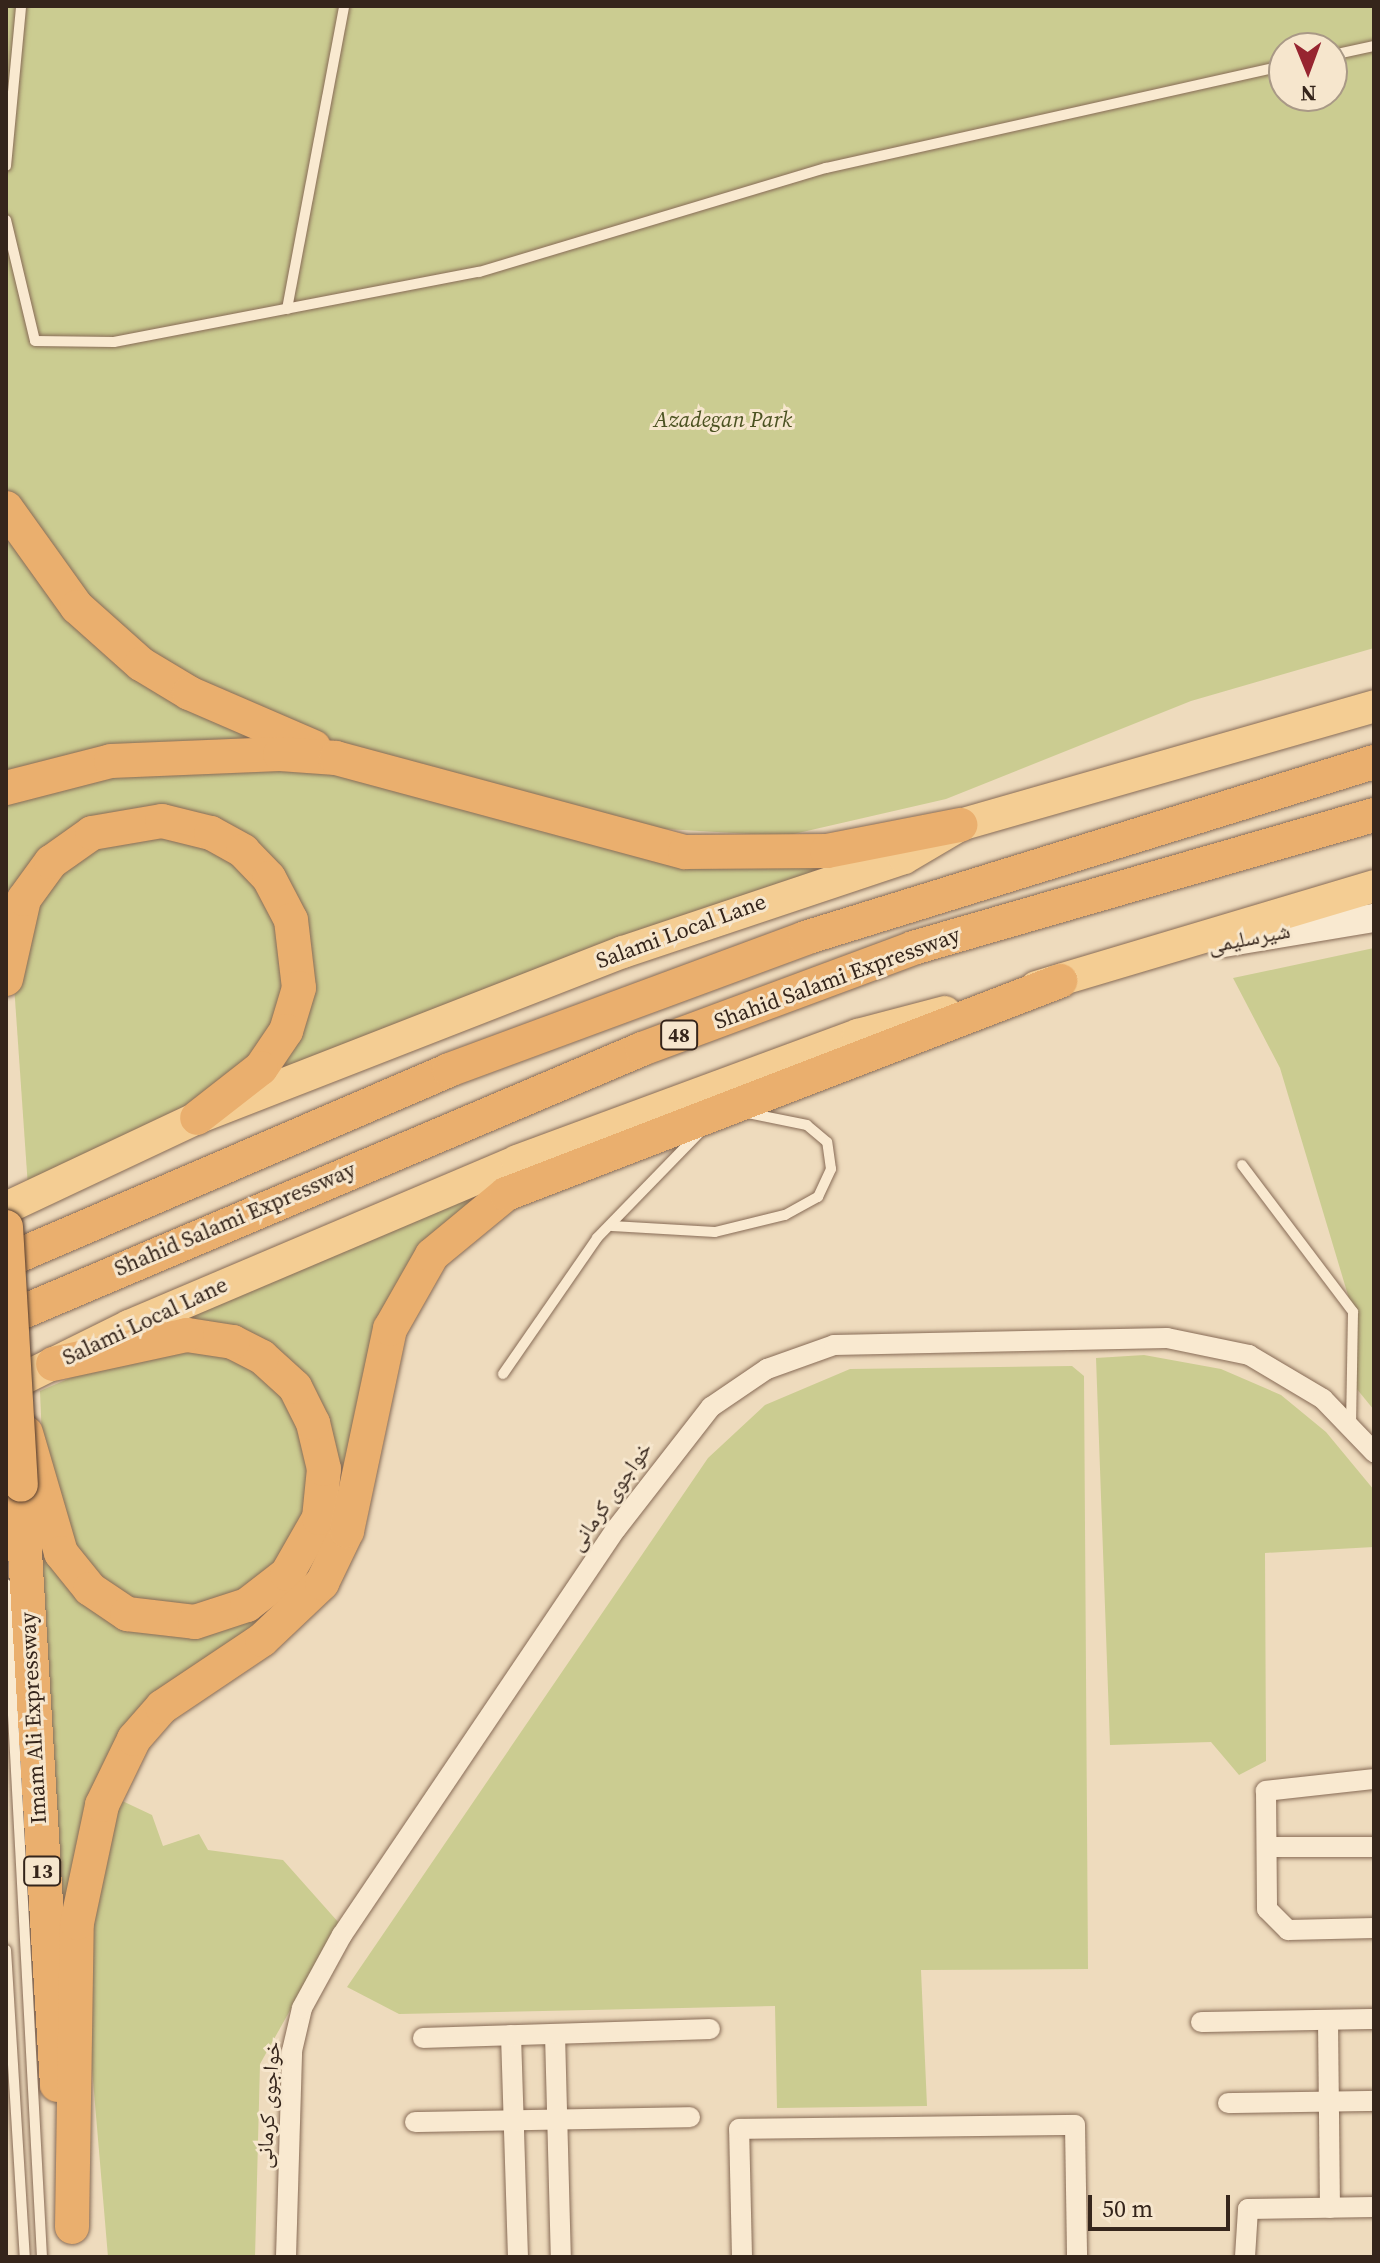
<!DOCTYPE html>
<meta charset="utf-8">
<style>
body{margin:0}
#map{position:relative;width:1380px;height:2263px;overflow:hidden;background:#eedbbd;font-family:"Source Serif 4","Noto Naskh Arabic",serif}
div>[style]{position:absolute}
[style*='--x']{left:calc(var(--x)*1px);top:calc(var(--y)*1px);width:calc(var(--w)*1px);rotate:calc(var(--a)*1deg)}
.green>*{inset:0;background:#cbcc91}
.roads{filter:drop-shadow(0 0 2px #876b56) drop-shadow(0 0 2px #876b56)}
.service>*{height:10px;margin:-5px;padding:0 5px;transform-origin:5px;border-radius:5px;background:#f9e9d0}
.minor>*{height:20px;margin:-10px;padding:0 10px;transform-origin:10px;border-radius:10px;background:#f9e9d0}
.secondary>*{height:28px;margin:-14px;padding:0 14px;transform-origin:14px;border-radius:14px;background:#f9e9d0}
.primary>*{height:32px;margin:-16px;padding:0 16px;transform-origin:16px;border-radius:16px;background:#f4cd93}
.trunk>*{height:34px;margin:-17px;padding:0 17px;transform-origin:17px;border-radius:17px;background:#eaaf6e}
.bridges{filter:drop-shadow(0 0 2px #543a2b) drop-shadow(0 0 2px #543a2b)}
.trunk-bridge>*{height:34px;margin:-17px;padding:0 17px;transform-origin:17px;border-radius:17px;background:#eaaf6e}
span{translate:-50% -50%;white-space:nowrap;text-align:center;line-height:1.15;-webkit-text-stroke:6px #f6e6cd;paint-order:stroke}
.shield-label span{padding:2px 6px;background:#f6e6cd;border:2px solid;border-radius:6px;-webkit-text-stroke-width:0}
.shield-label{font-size:20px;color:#35251b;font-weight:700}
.park-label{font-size:22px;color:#4b5221;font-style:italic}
.street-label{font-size:22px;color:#35251b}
.frame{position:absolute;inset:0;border:8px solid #35251b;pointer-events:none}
.north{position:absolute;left:1268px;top:32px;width:80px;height:80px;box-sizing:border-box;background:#f6e6cd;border:2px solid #a99986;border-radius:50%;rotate:179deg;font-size:22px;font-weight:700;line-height:32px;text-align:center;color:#35251b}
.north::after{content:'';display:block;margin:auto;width:28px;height:36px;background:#972530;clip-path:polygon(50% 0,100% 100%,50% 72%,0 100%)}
.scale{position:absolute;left:1088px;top:2195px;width:142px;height:36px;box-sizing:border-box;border:4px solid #35251b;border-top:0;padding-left:10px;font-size:24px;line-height:28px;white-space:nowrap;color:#35251b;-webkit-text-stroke:6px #f6e6cd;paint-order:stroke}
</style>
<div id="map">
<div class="green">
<i style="clip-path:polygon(evenodd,6px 6px,1374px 6px,1374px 648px,1191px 701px,946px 799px,785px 836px,648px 828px,286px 728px,120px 648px,6px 494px,6px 6px,1284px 48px,1332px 48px,1332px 96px,1284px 96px,1284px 48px)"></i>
<i style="clip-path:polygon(6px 517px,65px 599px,307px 748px,6px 779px)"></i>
<i style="clip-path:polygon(308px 767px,609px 847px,886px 852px,220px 1105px,304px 990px,244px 841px,78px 829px,6px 970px,6px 799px,99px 774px)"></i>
<i style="clip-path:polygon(203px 835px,280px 910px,288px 1006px,226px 1088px,28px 1187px,14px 985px,25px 920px,82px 844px)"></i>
<i style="clip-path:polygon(1374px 948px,1374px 1410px,1356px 1388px,1353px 1312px,1280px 1068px,1233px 978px)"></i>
<i style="clip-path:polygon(488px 1188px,442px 1226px,325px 1552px,290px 1598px,138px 1716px,64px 2004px,40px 1520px,89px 1599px,228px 1621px,330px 1490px,267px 1351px,104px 1349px)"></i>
<i style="clip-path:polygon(133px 1351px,237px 1352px,298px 1405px,313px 1511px,255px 1593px,151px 1614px,85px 1575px,42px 1438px,40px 1391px)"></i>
<i style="clip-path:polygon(1144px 1355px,1221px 1369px,1281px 1395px,1326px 1432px,1374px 1490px,1374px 1547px,1265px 1553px,1266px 1761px,1239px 1775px,1211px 1742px,1110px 1745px,1096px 1358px)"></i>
<i style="clip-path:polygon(1072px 1366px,1084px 1376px,1088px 1969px,921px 1970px,927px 2106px,777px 2108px,775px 2006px,399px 2014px,347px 1987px,708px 1458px,765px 1405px,850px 1369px)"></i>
<i style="clip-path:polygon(116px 1798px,152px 1815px,163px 1846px,199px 1834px,208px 1850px,283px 1860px,339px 1923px,260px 2064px,255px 2257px,108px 2257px,84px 1974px)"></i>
</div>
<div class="roads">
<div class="service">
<i style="--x:1332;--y:55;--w:43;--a:-12.1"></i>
<i style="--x:6;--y:166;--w:161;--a:-84.6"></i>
<i style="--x:6;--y:220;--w:124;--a:76.5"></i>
<i style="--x:35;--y:341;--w:79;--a:0.7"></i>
<i style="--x:114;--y:342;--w:372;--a:-10.9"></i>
<i style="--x:479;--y:272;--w:362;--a:-16.7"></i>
<i style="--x:826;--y:168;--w:469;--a:-12.6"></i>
<i style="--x:287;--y:309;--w:308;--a:-79.3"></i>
<i style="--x:1242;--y:1165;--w:184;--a:52.9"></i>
<i style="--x:1353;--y:1312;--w:113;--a:91"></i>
<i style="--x:612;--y:1226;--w:103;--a:3.3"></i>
<i style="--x:715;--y:1232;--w:72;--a:-13.7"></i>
<i style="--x:785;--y:1215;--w:38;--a:-29"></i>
<i style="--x:818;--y:1197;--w:31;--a:-65"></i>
<i style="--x:831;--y:1169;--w:27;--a:-98"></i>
<i style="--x:827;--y:1142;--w:26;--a:-140"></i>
<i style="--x:807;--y:1125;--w:60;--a:-168.5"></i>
<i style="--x:503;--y:1374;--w:165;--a:-55.3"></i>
<i style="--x:597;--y:1238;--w:149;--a:-45.8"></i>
<i style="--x:6;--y:1584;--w:674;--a:86.94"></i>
<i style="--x:6;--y:1950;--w:308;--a:86.5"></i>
</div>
<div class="minor">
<i style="--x:1374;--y:1779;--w:109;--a:173.7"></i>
<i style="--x:1266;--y:1791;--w:118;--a:89.5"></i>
<i style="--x:1267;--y:1909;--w:30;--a:45"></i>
<i style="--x:1288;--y:1930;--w:86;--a:-1.3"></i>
<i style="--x:1267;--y:1847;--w:107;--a:0"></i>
<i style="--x:1328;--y:2020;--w:188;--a:89.4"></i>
<i style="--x:1201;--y:2022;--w:173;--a:-1"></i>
<i style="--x:555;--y:2034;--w:223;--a:88.5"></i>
<i style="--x:511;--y:2035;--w:222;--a:88.2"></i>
<i style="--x:423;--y:2038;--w:287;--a:-1.8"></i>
<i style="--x:1228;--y:2103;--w:146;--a:-0.8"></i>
<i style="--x:415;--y:2122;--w:275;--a:-1"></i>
<i style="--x:286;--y:2257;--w:206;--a:-88.3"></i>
<i style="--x:292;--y:2051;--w:44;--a:-76.9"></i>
<i style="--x:302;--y:2008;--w:83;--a:-61.3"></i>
<i style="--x:342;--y:1935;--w:490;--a:-56"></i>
<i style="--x:616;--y:1529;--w:155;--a:-52.1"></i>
<i style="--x:711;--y:1407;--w:68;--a:-34.2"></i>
<i style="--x:767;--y:1369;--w:71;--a:-19.7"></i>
<i style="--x:834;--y:1345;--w:333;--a:-1.2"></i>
<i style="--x:1167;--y:1338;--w:84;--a:11.7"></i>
<i style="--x:1249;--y:1355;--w:86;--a:30.7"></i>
<i style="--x:1323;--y:1399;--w:74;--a:46.1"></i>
<i style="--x:742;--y:2257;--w:128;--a:-91.3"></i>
<i style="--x:739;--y:2129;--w:336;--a:-0.7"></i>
<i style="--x:1075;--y:2125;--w:132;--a:89.1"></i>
<i style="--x:1245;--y:2257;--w:48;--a:-86.4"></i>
<i style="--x:1248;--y:2209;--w:126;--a:-0.9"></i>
</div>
<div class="secondary">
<i style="--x:1224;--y:943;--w:152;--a:-9.5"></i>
</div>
<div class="primary">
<i style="--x:1036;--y:987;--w:353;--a:-16.6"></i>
<i style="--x:6;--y:1208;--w:211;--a:-25.2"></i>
<i style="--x:197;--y:1118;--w:457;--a:-21.3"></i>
<i style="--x:623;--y:952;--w:296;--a:-18.5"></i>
<i style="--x:904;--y:858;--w:65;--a:-30.5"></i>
<i style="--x:960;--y:825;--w:431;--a:-16"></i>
<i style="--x:6;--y:1387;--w:137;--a:-26.4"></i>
<i style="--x:129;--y:1326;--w:422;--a:-23"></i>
<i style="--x:517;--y:1161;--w:364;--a:-20.3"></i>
<i style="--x:858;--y:1035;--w:90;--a:-14.8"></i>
</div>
<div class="trunk">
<i style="--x:6;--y:508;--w:122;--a:54.4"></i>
<i style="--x:77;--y:607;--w:86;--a:41.7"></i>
<i style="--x:141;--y:664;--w:56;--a:31.1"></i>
<i style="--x:189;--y:693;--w:136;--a:23.4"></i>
<i style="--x:6;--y:788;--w:108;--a:-14.4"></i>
<i style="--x:111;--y:761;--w:169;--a:-2.4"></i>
<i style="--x:280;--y:754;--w:56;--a:4.1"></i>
<i style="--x:336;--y:758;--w:361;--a:15.1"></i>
<i style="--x:685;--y:852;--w:142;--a:-0.4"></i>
<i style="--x:827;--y:851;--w:136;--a:-11.1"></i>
<i style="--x:6;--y:979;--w:82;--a:-77.3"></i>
<i style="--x:24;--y:899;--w:46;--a:-53.9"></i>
<i style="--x:51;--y:862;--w:50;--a:-35.3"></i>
<i style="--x:92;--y:833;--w:71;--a:-9.7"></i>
<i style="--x:162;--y:821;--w:50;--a:13.8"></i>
<i style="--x:211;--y:833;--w:37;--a:29"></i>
<i style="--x:243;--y:851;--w:37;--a:46"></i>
<i style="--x:269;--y:878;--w:47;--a:62.4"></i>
<i style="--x:291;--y:920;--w:68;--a:83.3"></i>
<i style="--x:299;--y:988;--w:45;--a:106.8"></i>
<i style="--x:286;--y:1031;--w:45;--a:124"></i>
<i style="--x:261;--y:1068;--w:81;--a:142"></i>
<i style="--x:6;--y:1261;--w:482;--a:-23.3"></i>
<i style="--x:449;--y:1070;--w:380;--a:-20.3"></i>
<i style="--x:805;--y:938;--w:596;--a:-17.19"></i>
<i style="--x:6;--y:1319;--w:691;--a:-23"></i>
<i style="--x:642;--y:1049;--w:289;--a:-20.4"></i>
<i style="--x:913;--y:948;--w:480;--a:-16.1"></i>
<i style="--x:26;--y:1433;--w:125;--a:73.7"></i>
<i style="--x:61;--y:1553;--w:46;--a:51.1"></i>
<i style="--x:90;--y:1589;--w:45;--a:34"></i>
<i style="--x:127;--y:1614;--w:68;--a:6.7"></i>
<i style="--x:195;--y:1622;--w:55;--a:-18.1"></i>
<i style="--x:247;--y:1605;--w:51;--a:-37.8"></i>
<i style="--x:287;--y:1574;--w:64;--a:-60.3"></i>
<i style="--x:319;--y:1518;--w:49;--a:-84.2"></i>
<i style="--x:324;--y:1469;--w:47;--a:-103.4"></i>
<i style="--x:313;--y:1423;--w:40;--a:-116.6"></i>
<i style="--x:295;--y:1387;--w:45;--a:-137.7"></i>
<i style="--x:262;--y:1357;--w:33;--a:-153"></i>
<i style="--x:233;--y:1342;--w:47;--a:-171.3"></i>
<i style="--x:187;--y:1335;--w:137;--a:167.8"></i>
<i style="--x:21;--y:1485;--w:601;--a:86.57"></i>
<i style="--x:72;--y:2227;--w:304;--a:-89.1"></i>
<i style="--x:77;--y:1923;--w:121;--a:-78"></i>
<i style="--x:102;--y:1805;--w:73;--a:-64.1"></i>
<i style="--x:134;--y:1739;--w:43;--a:-48.8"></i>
<i style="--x:162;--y:1707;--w:120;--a:-33.8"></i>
<i style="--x:262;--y:1640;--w:83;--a:-43.5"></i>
<i style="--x:322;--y:1583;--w:58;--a:-64.3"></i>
<i style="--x:347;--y:1531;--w:207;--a:-78"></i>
<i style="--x:390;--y:1329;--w:85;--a:-60.4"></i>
<i style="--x:432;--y:1255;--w:96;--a:-39.5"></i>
<i style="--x:506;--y:1194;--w:594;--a:-21.03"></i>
</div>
</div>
<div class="bridges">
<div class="trunk-bridge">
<i style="--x:6;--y:1227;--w:258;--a:86.7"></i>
</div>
</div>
<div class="shield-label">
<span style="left:679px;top:1035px">48</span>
<span style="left:42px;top:1871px">13</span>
</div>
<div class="park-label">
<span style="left:723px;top:420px">Azadegan Park</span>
</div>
<div class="street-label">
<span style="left:681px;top:931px;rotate:-20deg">Salami Local Lane</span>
<span style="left:1249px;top:938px;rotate:-11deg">شیرسلیمی</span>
<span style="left:837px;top:978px;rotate:-20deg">Shahid Salami Expressway</span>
<span style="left:235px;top:1219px;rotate:-23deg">Shahid Salami Expressway</span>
<span style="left:145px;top:1321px;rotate:-25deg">Salami Local Lane</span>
<span style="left:610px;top:1496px;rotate:-55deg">خواجوی کرمانی</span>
<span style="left:33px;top:1718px;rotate:-93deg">Imam Ali Expressway</span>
<span style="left:268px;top:2105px;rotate:-86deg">خواجوی کرمانی</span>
</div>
<div class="frame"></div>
<div class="north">N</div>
<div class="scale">50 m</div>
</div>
